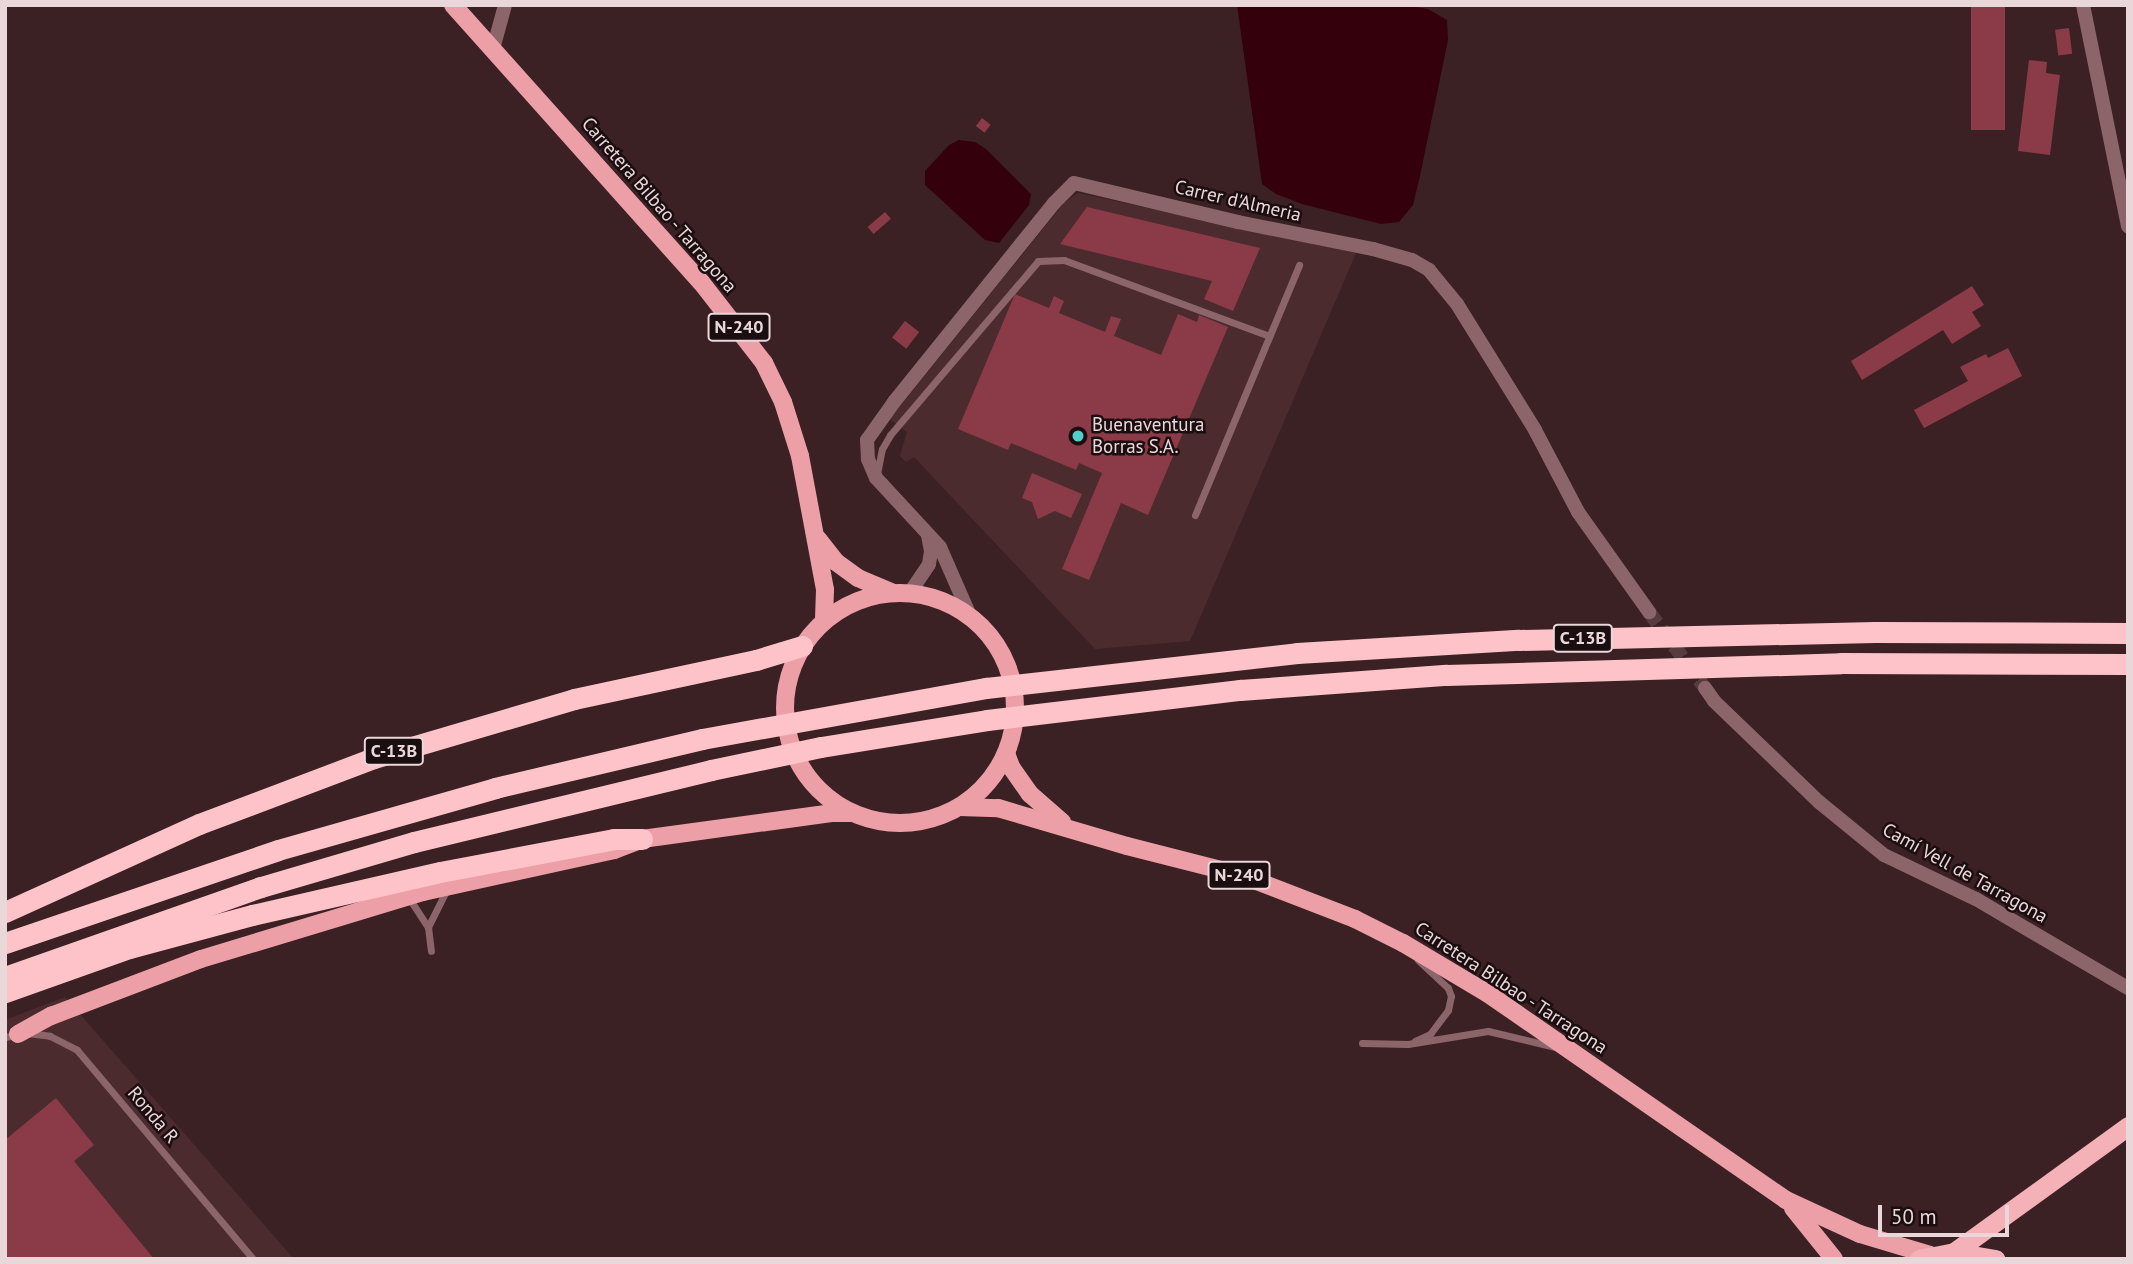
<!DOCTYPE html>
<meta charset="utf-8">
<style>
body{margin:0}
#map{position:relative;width:2133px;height:1264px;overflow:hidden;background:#3c2124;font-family:"PT Sans",sans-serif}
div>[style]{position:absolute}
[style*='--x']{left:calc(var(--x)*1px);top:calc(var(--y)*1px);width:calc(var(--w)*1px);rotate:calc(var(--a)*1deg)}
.built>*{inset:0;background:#4c2b2f}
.water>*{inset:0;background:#34000b}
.building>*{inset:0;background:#8b3a47;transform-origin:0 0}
.minor-tunnel>*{height:14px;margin-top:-7px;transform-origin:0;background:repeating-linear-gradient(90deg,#563c3f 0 14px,transparent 0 21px)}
.service>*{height:7px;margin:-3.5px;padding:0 3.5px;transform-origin:3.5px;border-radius:3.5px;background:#8b6569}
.minor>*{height:14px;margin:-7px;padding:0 7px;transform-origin:7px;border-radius:7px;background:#8b6569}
.primary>*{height:18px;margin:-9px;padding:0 9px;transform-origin:9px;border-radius:9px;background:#ed9fa7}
.primary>.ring{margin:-9px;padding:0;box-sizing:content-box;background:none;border:18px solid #ed9fa7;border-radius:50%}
.trunk>*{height:19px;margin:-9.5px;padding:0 9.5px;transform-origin:9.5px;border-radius:9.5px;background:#f5b1b8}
.motorway>*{height:21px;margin:-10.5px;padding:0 10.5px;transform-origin:10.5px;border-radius:10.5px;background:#fdc3c8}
.dots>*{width:19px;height:19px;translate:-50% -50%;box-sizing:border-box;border:4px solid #1b0e10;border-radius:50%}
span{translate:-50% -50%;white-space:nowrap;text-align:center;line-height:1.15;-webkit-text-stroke:5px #1b0e10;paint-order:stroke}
.shield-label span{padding:2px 5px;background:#1b0e10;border:2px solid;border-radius:5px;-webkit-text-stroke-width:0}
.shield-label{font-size:18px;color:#ead7d9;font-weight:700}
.street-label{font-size:19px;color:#ead7d9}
.poi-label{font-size:19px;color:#ead7d9}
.left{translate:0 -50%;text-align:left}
.frame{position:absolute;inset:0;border:7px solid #ead7d9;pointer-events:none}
.scale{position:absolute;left:1878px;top:1205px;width:131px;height:32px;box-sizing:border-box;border:4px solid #ead7d9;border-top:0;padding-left:9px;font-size:21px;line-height:24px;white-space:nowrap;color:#ead7d9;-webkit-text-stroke:5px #1b0e10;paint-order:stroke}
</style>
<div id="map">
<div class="built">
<i style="clip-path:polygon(1078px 193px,1356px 253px,1190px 641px,1095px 649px,914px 457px,906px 462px,900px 456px,907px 432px,890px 419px,1064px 203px)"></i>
<i style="clip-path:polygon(65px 997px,294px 1259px,5px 1259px,5px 1020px)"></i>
</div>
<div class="water">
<i style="clip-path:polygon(1237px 5px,1404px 5px,1428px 9px,1447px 20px,1448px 40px,1420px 176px,1413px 205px,1399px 222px,1381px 224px,1302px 204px,1276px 194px,1262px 184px)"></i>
<i style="clip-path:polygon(959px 140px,975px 142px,986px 149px,1031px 194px,1029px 205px,999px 243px,985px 240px,925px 185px,925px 171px,949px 145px)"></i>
</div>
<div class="building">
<i style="left:1971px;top:5px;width:34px;height:125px"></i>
<i style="left:2069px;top:28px;width:26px;height:14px;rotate:83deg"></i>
<i style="clip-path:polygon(2029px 60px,2047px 62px,2046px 73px,2060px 75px,2050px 155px,2018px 151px)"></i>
<i style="left:982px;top:118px;width:11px;height:10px;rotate:38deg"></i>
<i style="clip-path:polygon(1087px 207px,1260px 248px,1233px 311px,1204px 299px,1212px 281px,1060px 244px)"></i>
<i style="left:885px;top:212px;width:9px;height:23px;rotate:49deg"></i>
<i style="clip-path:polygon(1972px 286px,1984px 305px,1972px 312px,1981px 326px,1952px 344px,1943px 330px,1862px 380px,1851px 361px)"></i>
<i style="clip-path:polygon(1015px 294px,1049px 308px,1054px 296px,1064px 301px,1059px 313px,1105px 332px,1111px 316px,1121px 319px,1114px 336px,1161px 355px,1178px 314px,1197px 322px,1199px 315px,1228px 327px,1148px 515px,1121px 503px,1089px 580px,1062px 569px,1102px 473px,1079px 463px,1076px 470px,1011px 443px,1008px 450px,958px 429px)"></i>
<i style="left:905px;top:321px;width:18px;height:21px;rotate:38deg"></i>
<i style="clip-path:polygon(2008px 348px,2022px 376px,1924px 428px,1914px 410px,1968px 381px,1960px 367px,1986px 354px,1988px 358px)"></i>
<i style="clip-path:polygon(1032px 473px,1082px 494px,1071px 518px,1055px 511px,1038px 519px,1032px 502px,1022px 498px)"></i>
<i style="clip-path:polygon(56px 1098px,94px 1145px,74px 1161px,154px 1259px,5px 1259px,5px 1140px)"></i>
</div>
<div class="minor-tunnel">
<i style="--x:1649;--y:612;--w:94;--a:53.6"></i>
</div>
<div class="service">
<i style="--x:877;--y:474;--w:25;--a:-79"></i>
<i style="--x:882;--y:449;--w:16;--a:-60"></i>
<i style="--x:890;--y:435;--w:228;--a:-49.6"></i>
<i style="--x:1038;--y:261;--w:26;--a:-2"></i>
<i style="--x:1064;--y:260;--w:219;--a:20.3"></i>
<i style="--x:1195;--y:515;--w:271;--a:-67.4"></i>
<i style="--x:409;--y:898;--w:35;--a:57"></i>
<i style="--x:428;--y:927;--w:24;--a:83"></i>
<i style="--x:428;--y:927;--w:40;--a:-63.4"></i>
<i style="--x:5;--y:1037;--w:22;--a:-10"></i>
<i style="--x:27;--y:1033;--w:23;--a:7"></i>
<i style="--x:50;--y:1036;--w:30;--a:27"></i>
<i style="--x:77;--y:1050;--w:273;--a:49.9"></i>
<i style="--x:1415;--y:1041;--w:17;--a:-25"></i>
<i style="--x:1430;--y:1034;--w:30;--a:-53"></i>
<i style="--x:1448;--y:1010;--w:14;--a:-78"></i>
<i style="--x:1451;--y:996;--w:9;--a:-111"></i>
<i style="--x:1448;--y:988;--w:41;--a:-137"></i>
<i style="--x:1362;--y:1043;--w:46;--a:1.2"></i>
<i style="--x:1408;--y:1044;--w:81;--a:-9.2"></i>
<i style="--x:1488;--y:1031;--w:69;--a:13.4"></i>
</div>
<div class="minor">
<i style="--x:2083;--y:5;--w:226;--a:78.5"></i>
<i style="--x:493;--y:49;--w:46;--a:-74.7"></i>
<i style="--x:909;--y:594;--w:36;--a:-56"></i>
<i style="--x:929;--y:564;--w:13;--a:-81"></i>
<i style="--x:931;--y:551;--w:15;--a:-101"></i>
<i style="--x:971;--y:618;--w:77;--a:-113.6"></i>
<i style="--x:940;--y:547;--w:94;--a:-132.8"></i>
<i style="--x:876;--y:478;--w:21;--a:-113"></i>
<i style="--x:868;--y:459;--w:19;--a:-93"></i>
<i style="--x:867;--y:440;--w:47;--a:-54.6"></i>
<i style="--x:894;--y:402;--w:255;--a:-51.2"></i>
<i style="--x:1054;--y:203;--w:28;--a:-45"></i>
<i style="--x:1074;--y:183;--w:169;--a:13.4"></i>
<i style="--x:1238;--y:222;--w:138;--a:11.3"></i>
<i style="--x:1373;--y:249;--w:41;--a:15.8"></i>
<i style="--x:1412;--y:260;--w:20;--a:30"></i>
<i style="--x:1429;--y:270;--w:44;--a:50.5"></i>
<i style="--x:1457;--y:304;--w:148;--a:58.2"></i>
<i style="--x:1535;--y:430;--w:93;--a:62.3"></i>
<i style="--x:1578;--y:512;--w:123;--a:54.6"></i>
<i style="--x:1705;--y:688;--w:16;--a:55"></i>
<i style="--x:1714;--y:701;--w:146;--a:43.9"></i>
<i style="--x:1819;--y:802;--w:84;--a:39.2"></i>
<i style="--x:1884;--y:855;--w:102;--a:25.6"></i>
<i style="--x:1976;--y:899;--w:176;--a:30.4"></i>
</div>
<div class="primary">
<i style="--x:453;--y:5;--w:372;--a:48.2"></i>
<i style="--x:701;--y:282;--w:103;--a:52.1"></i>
<i style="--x:764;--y:363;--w:43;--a:64"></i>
<i style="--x:783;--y:402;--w:57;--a:72.5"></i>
<i style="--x:800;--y:456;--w:136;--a:79.4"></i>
<i style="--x:825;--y:590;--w:31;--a:92"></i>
<i style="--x:818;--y:539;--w:29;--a:52"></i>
<i style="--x:836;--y:562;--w:27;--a:36"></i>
<i style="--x:858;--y:578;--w:38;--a:23"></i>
<i class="ring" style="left:785px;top:593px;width:212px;height:212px"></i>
<i style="--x:1006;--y:753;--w:15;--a:70"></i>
<i style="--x:1011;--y:767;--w:33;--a:55"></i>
<i style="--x:1030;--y:794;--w:43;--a:41.2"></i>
<i style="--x:960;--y:807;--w:38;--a:2"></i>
<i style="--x:998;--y:808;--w:134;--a:16.4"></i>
<i style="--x:1127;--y:846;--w:118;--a:14.3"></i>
<i style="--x:1241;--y:875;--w:122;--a:21.1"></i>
<i style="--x:1355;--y:919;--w:54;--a:26.6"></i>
<i style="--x:1403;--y:943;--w:98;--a:30.8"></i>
<i style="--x:1487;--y:993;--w:364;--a:34.7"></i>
<i style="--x:1786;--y:1200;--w:81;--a:24.7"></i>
<i style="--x:1860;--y:1234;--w:73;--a:16.7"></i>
<i style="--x:18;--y:1034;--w:38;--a:-29"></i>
<i style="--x:51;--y:1016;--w:160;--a:-20.8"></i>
<i style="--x:201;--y:959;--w:232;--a:-16.8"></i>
<i style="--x:423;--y:892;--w:196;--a:-12.4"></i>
<i style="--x:614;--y:850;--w:30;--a:-21"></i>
<i style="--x:642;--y:839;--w:191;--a:-7.8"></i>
<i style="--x:831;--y:813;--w:20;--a:0"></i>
<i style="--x:1793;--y:1208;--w:65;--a:51.2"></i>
</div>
<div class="trunk">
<i style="--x:1954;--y:1252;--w:215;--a:-35.9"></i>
<i style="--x:1919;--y:1259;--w:36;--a:-11"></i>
<i style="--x:1954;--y:1252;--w:42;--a:9.7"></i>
</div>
<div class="motorway">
<i style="--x:5;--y:912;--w:213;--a:-24.4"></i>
<i style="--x:199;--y:824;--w:187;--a:-20.7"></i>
<i style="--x:374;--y:758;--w:209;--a:-16.4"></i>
<i style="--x:574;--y:699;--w:186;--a:-12.1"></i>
<i style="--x:756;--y:660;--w:48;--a:-16.9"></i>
<i style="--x:5;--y:943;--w:288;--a:-18.8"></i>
<i style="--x:278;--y:850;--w:226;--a:-15.9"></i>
<i style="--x:495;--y:788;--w:213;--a:-13.3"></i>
<i style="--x:702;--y:739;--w:289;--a:-10.2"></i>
<i style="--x:986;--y:688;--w:313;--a:-6.4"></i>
<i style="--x:1297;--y:653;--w:222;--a:-3.4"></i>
<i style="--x:1519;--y:640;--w:356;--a:-1.3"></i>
<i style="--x:1875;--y:632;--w:253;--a:0.2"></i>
<i style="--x:5;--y:977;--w:271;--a:-19.4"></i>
<i style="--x:261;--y:887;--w:159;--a:-16.4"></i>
<i style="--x:414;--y:842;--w:306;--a:-13.6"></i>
<i style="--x:711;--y:770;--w:112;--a:-11.8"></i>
<i style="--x:821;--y:747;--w:168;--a:-9.2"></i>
<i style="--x:987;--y:720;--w:255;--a:-6.8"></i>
<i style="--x:1240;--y:690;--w:207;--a:-4.2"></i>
<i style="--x:1446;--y:675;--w:395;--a:-1.7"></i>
<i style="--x:1841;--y:663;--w:287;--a:0.2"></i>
<i style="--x:5;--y:992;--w:132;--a:-19.5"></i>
<i style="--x:129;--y:948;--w:127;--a:-15"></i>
<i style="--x:252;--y:915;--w:193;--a:-12.9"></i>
<i style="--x:440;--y:872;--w:177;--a:-10.7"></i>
<i style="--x:614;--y:839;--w:28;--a:0"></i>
</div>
<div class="dots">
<i style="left:1078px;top:436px;background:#53cdca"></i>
</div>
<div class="shield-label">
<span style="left:739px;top:327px">N-240</span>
<span style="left:1583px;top:638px">C-13B</span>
<span style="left:394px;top:751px">C-13B</span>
<span style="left:1239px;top:875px">N-240</span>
</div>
<div class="street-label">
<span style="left:1238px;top:201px;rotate:13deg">Carrer d'Almeria</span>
<span style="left:659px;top:205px;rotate:49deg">Carretera Bilbao - Tarragona</span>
<span style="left:1965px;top:873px;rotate:29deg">Camí Vell de Tarragona</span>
<span style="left:1511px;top:988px;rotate:33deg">Carretera Bilbao - Tarragona</span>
<span style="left:153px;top:1115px;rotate:50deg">Ronda R</span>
</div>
<div class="poi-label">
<span class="left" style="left:1092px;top:436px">Buenaventura<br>Borras S.A.</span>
</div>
<div class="frame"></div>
<div class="scale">50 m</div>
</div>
